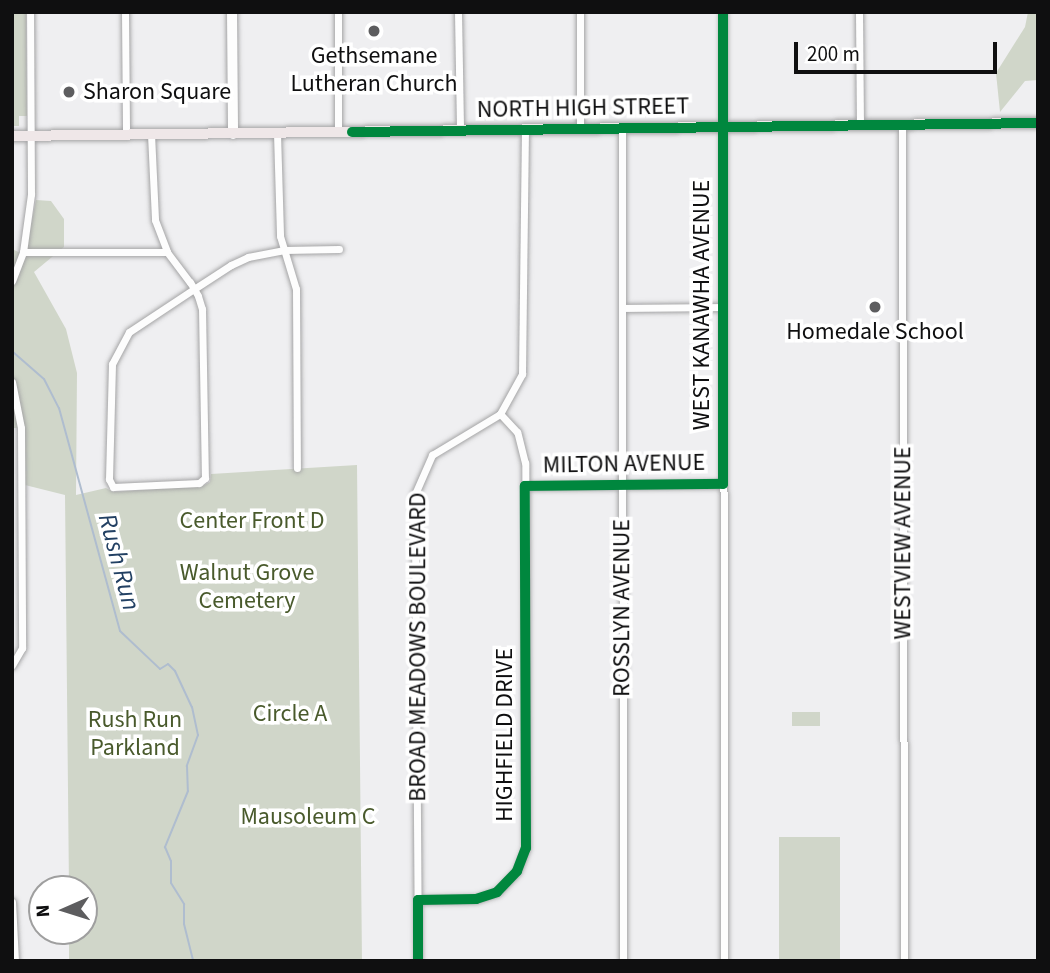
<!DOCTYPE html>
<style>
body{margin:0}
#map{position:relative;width:1050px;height:973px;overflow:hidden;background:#efeff1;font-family:"Source Sans 3",sans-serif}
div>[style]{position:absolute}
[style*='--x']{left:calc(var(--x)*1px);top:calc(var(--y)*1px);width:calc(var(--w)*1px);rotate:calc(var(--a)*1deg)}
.green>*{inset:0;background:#d0d6c9;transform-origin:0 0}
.stream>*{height:2px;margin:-1px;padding:0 1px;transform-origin:1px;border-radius:1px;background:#afbdcf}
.roads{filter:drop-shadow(0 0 2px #a4a4a5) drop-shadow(0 0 2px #a4a4a5)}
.minor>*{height:7px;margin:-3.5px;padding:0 3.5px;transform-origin:3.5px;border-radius:3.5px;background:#fdfdfd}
.secondary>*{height:10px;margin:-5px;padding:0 5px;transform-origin:5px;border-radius:5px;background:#fdfdfd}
.primary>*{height:10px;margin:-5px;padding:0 5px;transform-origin:5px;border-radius:5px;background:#efe7e8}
.cycleway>*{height:10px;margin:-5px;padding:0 5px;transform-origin:5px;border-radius:5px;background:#00873e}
.dots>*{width:19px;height:19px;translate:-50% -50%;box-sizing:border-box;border:4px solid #fff;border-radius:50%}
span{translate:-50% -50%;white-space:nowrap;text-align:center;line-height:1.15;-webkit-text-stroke:7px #fff;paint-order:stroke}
.poi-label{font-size:24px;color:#0f0f10}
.left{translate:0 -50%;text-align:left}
.street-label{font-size:24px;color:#0f0f10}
.park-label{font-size:24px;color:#495a2c}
.water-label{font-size:26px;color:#224063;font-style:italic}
.frame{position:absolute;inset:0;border:14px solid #0f0f10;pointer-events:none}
.north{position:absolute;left:28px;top:875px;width:70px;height:70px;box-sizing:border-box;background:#fff;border:2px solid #9f9f9f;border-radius:50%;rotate:267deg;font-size:19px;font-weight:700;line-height:28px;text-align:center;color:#0f0f10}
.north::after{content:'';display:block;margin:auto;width:24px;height:32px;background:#5d5d5f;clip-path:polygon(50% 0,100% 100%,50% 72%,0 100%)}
.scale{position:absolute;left:794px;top:42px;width:203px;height:32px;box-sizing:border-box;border:4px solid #0f0f10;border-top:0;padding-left:9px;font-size:21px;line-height:24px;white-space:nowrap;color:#0f0f10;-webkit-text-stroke:5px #fff;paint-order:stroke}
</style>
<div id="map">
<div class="green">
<i style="clip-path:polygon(12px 12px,26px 12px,27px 116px,19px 116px,19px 126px,12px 126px)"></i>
<i style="clip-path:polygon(1028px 12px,1038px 12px,1038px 80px,1025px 81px,1000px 112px,996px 73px,1025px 27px)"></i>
<i style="clip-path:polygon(36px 200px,51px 201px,64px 219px,64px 247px,34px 272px,66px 329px,77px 373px,76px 495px,106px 488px,113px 492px,203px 486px,210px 482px,211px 474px,357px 465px,362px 961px,69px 961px,69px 931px,84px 931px,84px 889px,69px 889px,65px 495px,21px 484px,21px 428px,12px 428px,12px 249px,25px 255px)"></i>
<i style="left:792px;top:712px;width:28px;height:14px"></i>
<i style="left:840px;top:837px;width:124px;height:61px;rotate:90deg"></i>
</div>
<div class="stream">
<i style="--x:13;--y:352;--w:41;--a:41.1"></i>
<i style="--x:44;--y:379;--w:33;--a:63"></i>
<i style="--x:59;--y:408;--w:231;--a:74.7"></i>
<i style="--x:120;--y:631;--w:55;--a:43.5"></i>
<i style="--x:160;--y:669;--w:9;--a:-32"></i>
<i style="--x:168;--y:664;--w:10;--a:45"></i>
<i style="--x:175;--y:671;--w:40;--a:65"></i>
<i style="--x:192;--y:707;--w:29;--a:78"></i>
<i style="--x:198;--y:735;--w:33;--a:110"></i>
<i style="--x:187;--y:766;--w:25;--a:88"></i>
<i style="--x:188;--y:791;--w:61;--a:112.3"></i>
<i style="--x:165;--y:847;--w:15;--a:67"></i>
<i style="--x:171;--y:861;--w:22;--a:90"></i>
<i style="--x:171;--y:883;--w:25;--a:58"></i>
<i style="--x:184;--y:904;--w:20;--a:90"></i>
<i style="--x:184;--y:924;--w:38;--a:76"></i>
</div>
<div class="roads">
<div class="minor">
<i style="--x:125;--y:12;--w:123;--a:89.5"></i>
<i style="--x:338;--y:12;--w:120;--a:90"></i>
<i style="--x:458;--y:12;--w:119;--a:89"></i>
<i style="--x:580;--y:12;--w:117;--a:90"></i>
<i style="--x:723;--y:12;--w:949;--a:89.94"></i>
<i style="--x:859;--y:12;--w:113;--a:89.5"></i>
<i style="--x:902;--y:125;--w:836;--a:89.86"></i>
<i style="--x:622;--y:128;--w:833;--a:89.93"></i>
<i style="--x:277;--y:133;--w:103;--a:88.3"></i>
<i style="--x:280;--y:236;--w:55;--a:73.2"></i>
<i style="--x:296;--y:289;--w:179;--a:89.7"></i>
<i style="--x:151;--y:134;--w:86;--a:87.3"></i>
<i style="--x:155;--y:220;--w:34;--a:69"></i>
<i style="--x:167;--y:252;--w:38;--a:53"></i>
<i style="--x:190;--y:282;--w:16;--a:60"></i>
<i style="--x:198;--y:296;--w:14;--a:73"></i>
<i style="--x:202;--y:309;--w:169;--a:89"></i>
<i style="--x:205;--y:478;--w:8;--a:140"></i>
<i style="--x:199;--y:483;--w:86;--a:177.3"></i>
<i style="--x:113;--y:487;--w:9;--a:-117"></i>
<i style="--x:109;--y:479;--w:115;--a:-88.5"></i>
<i style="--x:112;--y:364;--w:36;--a:-62"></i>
<i style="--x:129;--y:332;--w:78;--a:-33.5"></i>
<i style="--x:194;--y:289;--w:44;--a:-33"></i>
<i style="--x:231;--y:265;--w:19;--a:-25"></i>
<i style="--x:248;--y:257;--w:37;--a:-11"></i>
<i style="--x:284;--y:250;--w:55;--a:-1"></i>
<i style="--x:23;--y:252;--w:144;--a:0"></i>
<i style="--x:12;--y:281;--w:31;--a:-69"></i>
<i style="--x:23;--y:252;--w:59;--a:-82.1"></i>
<i style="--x:31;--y:194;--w:182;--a:-90.3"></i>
<i style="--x:622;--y:308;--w:101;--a:-0.6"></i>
<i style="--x:12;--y:382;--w:47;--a:78.9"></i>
<i style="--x:21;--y:428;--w:220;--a:89.7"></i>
<i style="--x:22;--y:648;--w:20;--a:120"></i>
<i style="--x:525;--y:486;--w:198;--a:-0.6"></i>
<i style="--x:418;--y:900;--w:58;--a:-1"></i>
<i style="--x:476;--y:899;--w:22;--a:-18"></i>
<i style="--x:497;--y:892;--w:29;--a:-46"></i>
<i style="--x:517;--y:871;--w:25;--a:-69"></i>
<i style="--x:526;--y:848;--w:385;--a:-90.1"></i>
<i style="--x:525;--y:463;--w:32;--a:-104"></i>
<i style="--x:517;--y:432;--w:25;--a:-133"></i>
<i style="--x:12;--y:902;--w:59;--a:87.1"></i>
<i style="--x:418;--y:961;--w:467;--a:-90.4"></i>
<i style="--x:415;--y:494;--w:43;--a:-66.4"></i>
<i style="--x:432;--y:455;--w:79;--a:-31.1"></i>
<i style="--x:500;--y:414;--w:46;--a:-61.2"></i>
<i style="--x:522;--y:374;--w:244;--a:-89.3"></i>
</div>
<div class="secondary">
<i style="--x:232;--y:12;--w:122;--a:89.5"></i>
</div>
<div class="primary">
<i style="--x:12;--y:136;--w:1026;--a:-0.73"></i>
</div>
</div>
<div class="cycleway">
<i style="--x:352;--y:132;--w:686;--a:-0.75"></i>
<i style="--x:418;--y:961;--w:61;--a:-90"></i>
<i style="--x:418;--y:900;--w:58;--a:-1"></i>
<i style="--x:476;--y:899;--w:22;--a:-18"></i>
<i style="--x:497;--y:892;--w:29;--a:-46"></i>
<i style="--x:517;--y:871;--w:25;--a:-69"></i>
<i style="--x:526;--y:848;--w:362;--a:-90.2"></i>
<i style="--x:525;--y:486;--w:198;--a:-0.6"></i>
<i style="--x:723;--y:484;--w:472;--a:-90"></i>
</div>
<div class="dots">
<i style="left:374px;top:31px;background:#5d5d5f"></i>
<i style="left:69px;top:92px;background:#5d5d5f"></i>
<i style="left:875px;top:307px;background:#5d5d5f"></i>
</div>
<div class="poi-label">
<span style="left:374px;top:70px">Gethsemane<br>Lutheran Church</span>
<span class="left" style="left:83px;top:92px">Sharon Square</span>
<span style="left:875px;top:332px">Homedale School</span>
</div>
<div class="street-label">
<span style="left:583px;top:108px;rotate:-1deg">NORTH HIGH STREET</span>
<span style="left:702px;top:305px;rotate:-90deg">WEST KANAWHA AVENUE</span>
<span style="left:624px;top:464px;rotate:-1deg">MILTON AVENUE</span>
<span style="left:903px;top:543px;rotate:-90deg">WESTVIEW AVENUE</span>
<span style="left:622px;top:608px;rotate:-90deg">ROSSLYN AVENUE</span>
<span style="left:418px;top:647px;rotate:-90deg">BROAD MEADOWS BOULEVARD</span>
<span style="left:505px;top:735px;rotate:-90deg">HIGHFIELD DRIVE</span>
</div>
<div class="park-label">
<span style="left:252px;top:521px">Center Front D</span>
<span style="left:247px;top:587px">Walnut Grove<br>Cemetery</span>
<span style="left:290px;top:714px">Circle A</span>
<span style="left:135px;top:734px">Rush Run<br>Parkland</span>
<span style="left:308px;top:817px">Mausoleum C</span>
</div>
<div class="water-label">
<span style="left:119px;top:562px;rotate:75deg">Rush Run</span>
</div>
<div class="frame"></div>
<div class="north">N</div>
<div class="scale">200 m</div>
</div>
